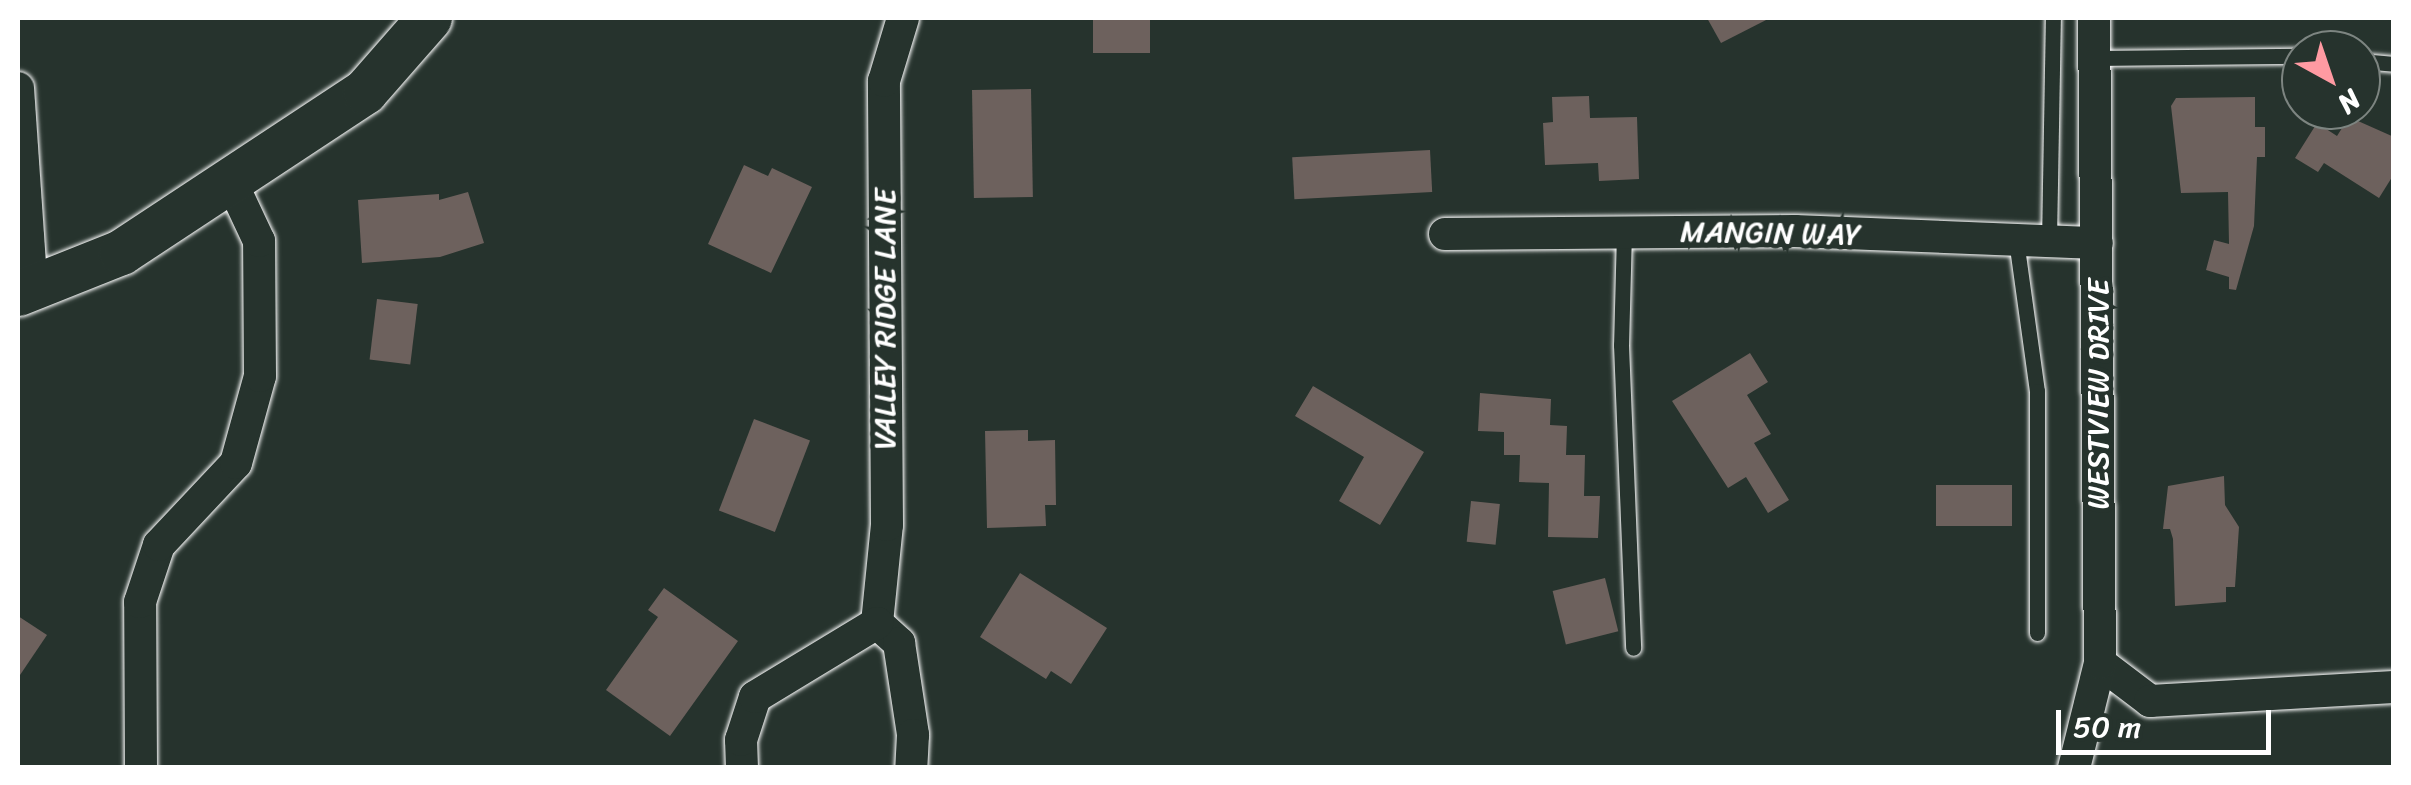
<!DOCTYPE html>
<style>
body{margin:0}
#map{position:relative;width:2411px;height:785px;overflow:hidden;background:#26332d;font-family:Sriracha,sans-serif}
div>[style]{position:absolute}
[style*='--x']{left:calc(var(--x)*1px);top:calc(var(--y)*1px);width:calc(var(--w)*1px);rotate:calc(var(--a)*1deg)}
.building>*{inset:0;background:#6d615d;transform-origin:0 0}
.roads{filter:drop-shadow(0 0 2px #fff) drop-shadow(0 0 2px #fff)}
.lane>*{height:15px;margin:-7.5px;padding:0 7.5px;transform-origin:7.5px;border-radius:7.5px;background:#26332d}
.street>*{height:32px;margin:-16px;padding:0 16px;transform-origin:16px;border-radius:16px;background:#26332d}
.secondary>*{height:45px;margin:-22.5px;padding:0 22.5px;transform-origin:22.5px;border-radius:22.5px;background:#26332d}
span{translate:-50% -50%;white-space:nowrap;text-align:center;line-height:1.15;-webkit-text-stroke:9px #26332d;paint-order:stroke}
.street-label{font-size:30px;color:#fff}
.frame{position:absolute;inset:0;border:20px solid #fff;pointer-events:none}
.north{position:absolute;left:2281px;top:30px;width:100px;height:100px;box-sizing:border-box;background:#26332d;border:2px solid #7d8581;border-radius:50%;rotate:140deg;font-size:28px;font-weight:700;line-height:40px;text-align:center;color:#fff}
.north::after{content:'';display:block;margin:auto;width:35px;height:45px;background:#ff9aa2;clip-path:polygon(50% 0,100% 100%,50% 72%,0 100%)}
.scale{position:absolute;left:2056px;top:710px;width:215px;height:45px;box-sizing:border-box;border:5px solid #fff;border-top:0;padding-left:12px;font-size:30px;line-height:35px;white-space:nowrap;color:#fff;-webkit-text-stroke:8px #26332d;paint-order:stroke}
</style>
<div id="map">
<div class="building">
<i style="left:1093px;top:18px;width:57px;height:35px"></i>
<i style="clip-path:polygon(1707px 18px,1770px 18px,1721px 43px)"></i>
<i style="left:1031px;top:89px;width:108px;height:59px;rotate:89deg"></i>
<i style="clip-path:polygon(1589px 96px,1590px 118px,1637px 117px,1639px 179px,1599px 181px,1598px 163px,1545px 165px,1543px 123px,1553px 122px,1552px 97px)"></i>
<i style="clip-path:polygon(2255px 97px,2255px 127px,2265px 127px,2265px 157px,2257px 157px,2254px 226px,2236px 290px,2229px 289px,2229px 277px,2206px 270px,2214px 240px,2229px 244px,2228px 192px,2181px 193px,2171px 106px,2176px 98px)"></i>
<i style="clip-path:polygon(2349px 117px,2394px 137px,2394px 174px,2379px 198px,2324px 163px,2318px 172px,2295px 158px,2317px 123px,2337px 136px)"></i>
<i style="left:1430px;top:150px;width:42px;height:138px;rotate:87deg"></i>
<i style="clip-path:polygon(744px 165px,768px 176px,772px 168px,812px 187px,771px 273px,708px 244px)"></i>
<i style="clip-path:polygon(468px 192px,484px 243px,440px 257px,362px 263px,358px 200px,439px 194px,439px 200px)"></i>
<i style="left:377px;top:299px;width:41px;height:61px;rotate:7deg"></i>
<i style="clip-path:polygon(1750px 353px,1768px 382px,1747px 395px,1771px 434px,1754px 443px,1789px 500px,1768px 513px,1746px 477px,1728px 488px,1672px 401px)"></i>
<i style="clip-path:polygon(1313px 386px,1424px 452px,1380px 525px,1339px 501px,1364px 457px,1295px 416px)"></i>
<i style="clip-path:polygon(1480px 393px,1551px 399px,1550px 425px,1567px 426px,1566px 455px,1585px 455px,1584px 496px,1600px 496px,1598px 538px,1548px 537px,1549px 483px,1519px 482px,1520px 455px,1504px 455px,1504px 432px,1478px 431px)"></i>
<i style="left:754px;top:419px;width:60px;height:98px;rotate:21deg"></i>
<i style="clip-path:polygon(1028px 430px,1028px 441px,1055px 440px,1056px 505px,1045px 505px,1046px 526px,987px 528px,985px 431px)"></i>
<i style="clip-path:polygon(2224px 476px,2225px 505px,2239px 527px,2235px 587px,2226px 587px,2226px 602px,2175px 606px,2173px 539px,2170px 529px,2163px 529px,2168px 486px)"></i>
<i style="left:1936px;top:485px;width:76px;height:41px"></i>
<i style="left:1471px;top:501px;width:29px;height:41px;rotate:6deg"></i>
<i style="clip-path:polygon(1020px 573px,1107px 628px,1071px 684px,1051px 671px,1046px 679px,980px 637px)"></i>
<i style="left:1605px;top:578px;width:55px;height:54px;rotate:76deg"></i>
<i style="clip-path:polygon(664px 588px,738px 641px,670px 736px,606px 690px,658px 617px,648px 610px)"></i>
<i style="clip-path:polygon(18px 616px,47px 635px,18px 678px)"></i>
</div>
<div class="roads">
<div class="lane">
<i style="--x:2095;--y:58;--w:206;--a:-0.6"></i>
<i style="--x:2361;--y:61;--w:33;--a:5"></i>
<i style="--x:1624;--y:232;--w:113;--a:91.5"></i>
<i style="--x:1621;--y:345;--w:303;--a:87.7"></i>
<i style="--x:2016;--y:240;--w:152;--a:82.1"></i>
<i style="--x:2037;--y:391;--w:242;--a:90"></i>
<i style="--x:2049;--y:241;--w:223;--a:-89"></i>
</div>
<div class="street">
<i style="--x:18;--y:88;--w:203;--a:86.1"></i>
<i style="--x:1445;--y:234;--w:350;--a:-0.5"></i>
<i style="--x:1795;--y:231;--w:302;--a:2.3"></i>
<i style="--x:877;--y:623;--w:99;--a:-84.2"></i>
<i style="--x:887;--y:525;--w:444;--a:-90.4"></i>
<i style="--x:884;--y:81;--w:66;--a:-73.2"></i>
<i style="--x:877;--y:623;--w:30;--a:42"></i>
<i style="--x:899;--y:643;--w:93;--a:81.3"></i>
<i style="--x:913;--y:735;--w:33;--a:93"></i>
<i style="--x:2100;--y:663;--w:63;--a:37.2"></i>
<i style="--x:2150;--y:701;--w:244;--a:-3.3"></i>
<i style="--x:141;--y:768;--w:166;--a:-90.3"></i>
<i style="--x:140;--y:602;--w:60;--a:-71.6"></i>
<i style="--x:159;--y:545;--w:112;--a:-46.8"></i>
<i style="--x:236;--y:463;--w:90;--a:-74.6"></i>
<i style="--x:260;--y:376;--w:135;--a:-90.4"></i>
<i style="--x:259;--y:241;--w:68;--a:-115.1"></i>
<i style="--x:742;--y:768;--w:28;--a:-92"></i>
<i style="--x:741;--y:740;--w:45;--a:-72"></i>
<i style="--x:755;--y:697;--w:143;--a:-31.2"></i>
<i style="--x:2074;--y:768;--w:108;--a:-76.1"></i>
<i style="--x:2100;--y:663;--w:645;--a:-90.53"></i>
</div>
<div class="secondary">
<i style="--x:18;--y:293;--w:111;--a:-21.7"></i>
<i style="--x:121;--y:252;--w:292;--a:-33.4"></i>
<i style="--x:365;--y:91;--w:97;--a:-48.8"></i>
</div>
</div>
<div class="street-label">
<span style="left:1771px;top:233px;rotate:1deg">MANGIN WAY</span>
<span style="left:885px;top:319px;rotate:-90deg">VALLEY RIDGE LANE</span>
<span style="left:2098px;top:394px;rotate:-90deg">WESTVIEW DRIVE</span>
</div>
<div class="frame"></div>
<div class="north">N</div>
<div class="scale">50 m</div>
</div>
